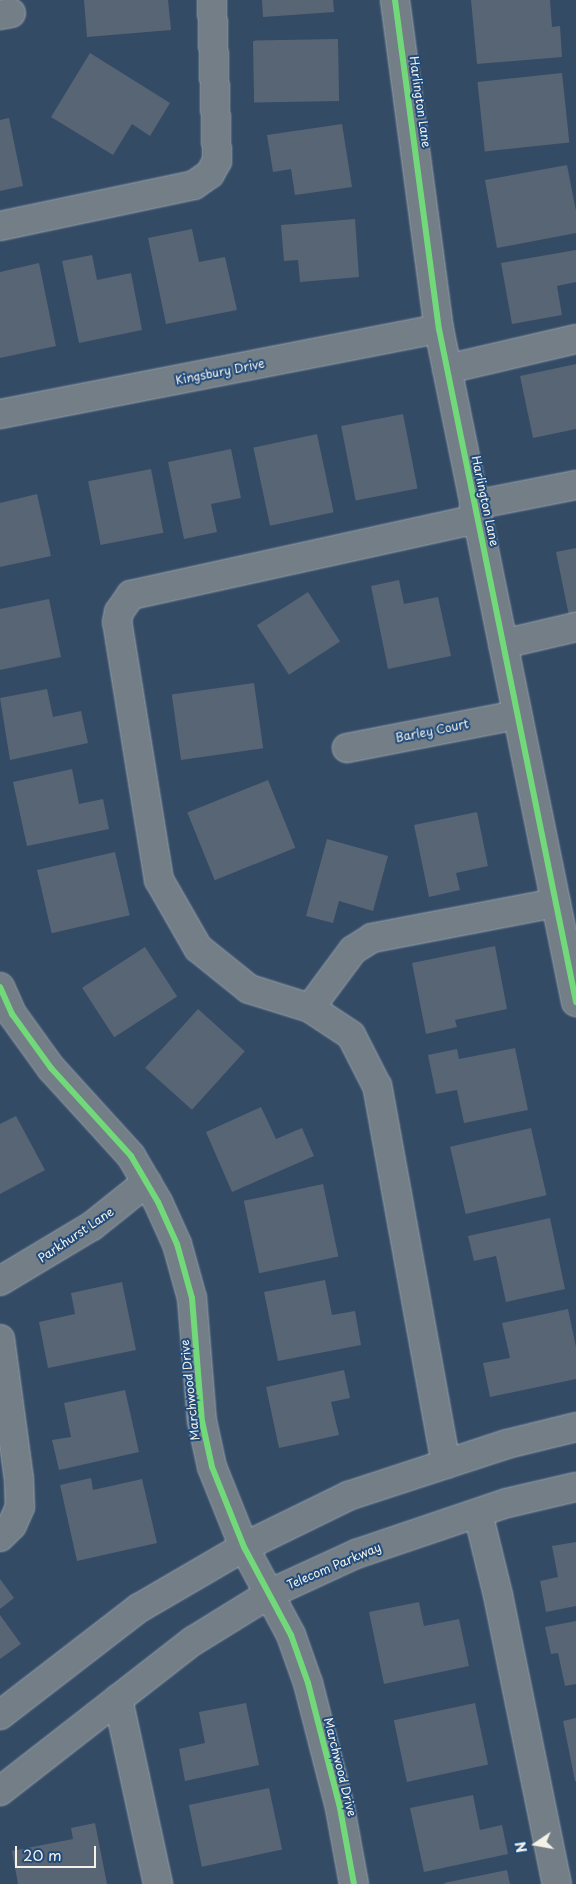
<!DOCTYPE html>
<style>
body{margin:0}
#map{position:relative;width:576px;height:1884px;overflow:hidden;background:#344b65;font-family:"Playpen Sans",sans-serif}
div>[style]{position:absolute}
[style*='--x']{left:calc(var(--x)*1px);top:calc(var(--y)*1px);width:calc(var(--w)*1px);rotate:calc(var(--a)*1deg)}
.building>*{inset:0;background:#586575;transform-origin:0 0}
.roads{filter:drop-shadow(0 0 1px #9ba5af) drop-shadow(0 0 1px #9ba5af)}
.minor>*{height:28px;margin:-14px;padding:0 14px;transform-origin:14px;border-radius:14px;background:#737e87}
.cycleway>*{height:6px;margin:-3px;padding:0 3px;transform-origin:3px;border-radius:3px;background:#71d979}
span{translate:-50% -50%;white-space:nowrap;text-align:center;line-height:1.15;-webkit-text-stroke:4px #1f4a7a;paint-order:stroke}
.street-label{font-size:12px;color:#f4f1e8}
.north{position:absolute;left:511px;top:1819px;width:50px;height:50px;-webkit-text-stroke:4px #1f4a7a;paint-order:stroke;rotate:258deg;font-size:14px;font-weight:700;line-height:20px;text-align:center;color:#f4f1e8}
.north::after{content:'';display:block;margin:auto;width:18px;height:22px;background:#f4f1e8;clip-path:polygon(50% 0,100% 100%,50% 72%,0 100%)}
.scale{position:absolute;left:15px;top:1846px;width:81px;height:22px;box-sizing:border-box;border:2px solid #f4f1e8;border-top:0;padding-left:6px;font-size:15px;line-height:18px;white-space:nowrap;color:#f4f1e8;-webkit-text-stroke:4px #1f4a7a;paint-order:stroke}
</style>
<div id="map">
<div class="building">
<i style="clip-path:polygon(84px 0,168px 0,171px 30px,87px 37px)"></i>
<i style="clip-path:polygon(262px 0,333px 0,334px 12px,263px 17px)"></i>
<i style="clip-path:polygon(471px 0,550px 0,552px 27px,560px 26px,562px 57px,477px 64px)"></i>
<i style="left:338px;top:39px;width:62px;height:85px;rotate:89deg"></i>
<i style="clip-path:polygon(90px 53px,170px 103px,150px 136px,132px 124px,113px 155px,51px 117px)"></i>
<i style="left:562px;top:73px;width:70px;height:85px;rotate:84deg"></i>
<i style="clip-path:polygon(9px 118px,23px 186px,0 191px,0 120px)"></i>
<i style="clip-path:polygon(342px 124px,352px 187px,295px 195px,291px 169px,273px 172px,267px 135px)"></i>
<i style="clip-path:polygon(567px 165px,576px 211px,576px 233px,497px 248px,485px 180px)"></i>
<i style="clip-path:polygon(355px 219px,359px 277px,300px 282px,298px 260px,284px 261px,281px 225px)"></i>
<i style="clip-path:polygon(192px 229px,199px 262px,225px 257px,237px 310px,166px 324px,148px 238px)"></i>
<i style="clip-path:polygon(576px 250px,576px 282px,557px 286px,562px 315px,512px 324px,501px 263px)"></i>
<i style="clip-path:polygon(92px 255px,97px 280px,131px 273px,142px 330px,79px 343px,62px 261px)"></i>
<i style="clip-path:polygon(39px 263px,56px 346px,0 358px,0 272px)"></i>
<i style="clip-path:polygon(576px 364px,576px 429px,533px 438px,520px 376px)"></i>
<i style="left:403px;top:414px;width:76px;height:63px;rotate:79deg"></i>
<i style="left:317px;top:434px;width:80px;height:65px;rotate:78deg"></i>
<i style="clip-path:polygon(231px 449px,241px 498px,211px 504px,217px 532px,184px 539px,168px 462px)"></i>
<i style="left:151px;top:469px;width:65px;height:64px;rotate:79deg"></i>
<i style="clip-path:polygon(37px 494px,51px 556px,0 567px,0 503px)"></i>
<i style="clip-path:polygon(576px 548px,576px 614px,569px 616px,556px 552px)"></i>
<i style="clip-path:polygon(399px 580px,404px 604px,438px 597px,451px 656px,388px 669px,371px 586px)"></i>
<i style="left:308px;top:592px;width:59px;height:61px;rotate:57deg"></i>
<i style="clip-path:polygon(49px 599px,61px 657px,0 670px,0 609px)"></i>
<i style="left:254px;top:683px;width:66px;height:83px;rotate:82deg"></i>
<i style="clip-path:polygon(47px 689px,53px 717px,81px 711px,88px 743px,10px 760px,0 698px)"></i>
<i style="clip-path:polygon(72px 769px,79px 804px,103px 799px,109px 829px,27px 846px,13px 782px)"></i>
<i style="left:268px;top:780px;width:73px;height:87px;rotate:68deg"></i>
<i style="clip-path:polygon(477px 812px,488px 866px,456px 873px,460px 890px,429px 897px,414px 825px)"></i>
<i style="clip-path:polygon(327px 839px,388px 856px,373px 911px,339px 901px,333px 923px,306px 916px)"></i>
<i style="left:115px;top:852px;width:65px;height:80px;rotate:77deg"></i>
<i style="clip-path:polygon(495px 946px,507px 1009px,455px 1020px,457px 1027px,426px 1034px,412px 963px)"></i>
<i style="left:145px;top:947px;width:59px;height:75px;rotate:57deg"></i>
<i style="left:198px;top:1009px;width:63px;height:79px;rotate:42deg"></i>
<i style="clip-path:polygon(515px 1048px,528px 1110px,464px 1123px,457px 1090px,436px 1094px,428px 1055px,457px 1049px,459px 1059px)"></i>
<i style="clip-path:polygon(261px 1107px,276px 1139px,302px 1128px,314px 1156px,232px 1192px,206px 1132px)"></i>
<i style="clip-path:polygon(16px 1116px,45px 1170px,0 1194px,0 1124px)"></i>
<i style="left:531px;top:1128px;width:69px;height:83px;rotate:77deg"></i>
<i style="left:323px;top:1184px;width:74px;height:81px;rotate:78deg"></i>
<i style="clip-path:polygon(550px 1218px,565px 1289px,506px 1302px,496px 1256px,474px 1261px,468px 1236px)"></i>
<i style="clip-path:polygon(325px 1280px,332px 1315px,355px 1311px,361px 1345px,278px 1361px,264px 1292px)"></i>
<i style="clip-path:polygon(122px 1282px,136px 1350px,48px 1368px,39px 1322px,75px 1314px,71px 1293px)"></i>
<i style="clip-path:polygon(568px 1309px,576px 1347px,576px 1379px,490px 1397px,483px 1363px,510px 1358px,502px 1323px)"></i>
<i style="clip-path:polygon(344px 1370px,350px 1398px,331px 1402px,339px 1435px,279px 1448px,266px 1387px)"></i>
<i style="clip-path:polygon(125px 1390px,139px 1452px,59px 1470px,52px 1440px,71px 1437px,64px 1403px)"></i>
<i style="clip-path:polygon(91px 1478px,93px 1490px,142px 1479px,157px 1543px,77px 1561px,60px 1485px)"></i>
<i style="clip-path:polygon(576px 1542px,576px 1606px,546px 1612px,540px 1581px,558px 1577px,552px 1546px)"></i>
<i style="clip-path:polygon(0 1579px,14px 1598px,0 1609px)"></i>
<i style="clip-path:polygon(419px 1602px,424px 1626px,459px 1619px,469px 1666px,384px 1684px,369px 1612px)"></i>
<i style="clip-path:polygon(0 1615px,21px 1644px,0 1659px)"></i>
<i style="clip-path:polygon(576px 1621px,576px 1684px,565px 1686px,558px 1653px,551px 1654px,545px 1627px)"></i>
<i style="clip-path:polygon(246px 1703px,259px 1765px,185px 1781px,179px 1749px,205px 1743px,199px 1712px)"></i>
<i style="left:475px;top:1703px;width:63px;height:83px;rotate:78deg"></i>
<i style="clip-path:polygon(576px 1718px,576px 1781px,575px 1781px,563px 1721px)"></i>
<i style="left:269px;top:1788px;width:63px;height:82px;rotate:78deg"></i>
<i style="clip-path:polygon(473px 1795px,480px 1830px,502px 1825px,508px 1854px,424px 1872px,410px 1808px)"></i>
<i style="clip-path:polygon(95px 1823px,107px 1884px,18px 1884px,12px 1851px,73px 1839px,71px 1828px)"></i>
<i style="clip-path:polygon(507px 1870px,510px 1884px,445px 1884px,444px 1883px)"></i>
</div>
<div class="roads">
<div class="minor">
<i style="--x:395;--y:0;--w:332;--a:82.4"></i>
<i style="--x:439;--y:329;--w:687;--a:78.49"></i>
<i style="--x:0;--y:15;--w:11;--a:-10"></i>
<i style="--x:0;--y:226;--w:198;--a:-11.9"></i>
<i style="--x:194;--y:185;--w:19;--a:-35"></i>
<i style="--x:210;--y:174;--w:15;--a:-62"></i>
<i style="--x:217;--y:161;--w:161;--a:-91.8"></i>
<i style="--x:447;--y:369;--w:132;--a:-13.1"></i>
<i style="--x:0;--y:414;--w:447;--a:-11"></i>
<i style="--x:474;--y:505;--w:104;--a:-11.1"></i>
<i style="--x:503;--y:644;--w:75;--a:-13.1"></i>
<i style="--x:347;--y:748;--w:173;--a:-11"></i>
<i style="--x:0;--y:987;--w:30;--a:66"></i>
<i style="--x:12;--y:1014;--w:67;--a:54.2"></i>
<i style="--x:51;--y:1068;--w:119;--a:47.7"></i>
<i style="--x:131;--y:1156;--w:53;--a:59.6"></i>
<i style="--x:158;--y:1202;--w:46;--a:65.7"></i>
<i style="--x:177;--y:1244;--w:56;--a:74.5"></i>
<i style="--x:192;--y:1298;--w:123;--a:85.4"></i>
<i style="--x:202;--y:1421;--w:47;--a:77.7"></i>
<i style="--x:212;--y:1467;--w:86;--a:68.2"></i>
<i style="--x:244;--y:1547;--w:100;--a:61.9"></i>
<i style="--x:291;--y:1635;--w:51;--a:70.5"></i>
<i style="--x:308;--y:1683;--w:129;--a:75.6"></i>
<i style="--x:340;--y:1808;--w:77;--a:79.6"></i>
<i style="--x:310;--y:1008;--w:72;--a:-53.4"></i>
<i style="--x:353;--y:950;--w:22;--a:-32"></i>
<i style="--x:372;--y:938;--w:187;--a:-10.8"></i>
<i style="--x:0;--y:1281;--w:107;--a:-30.9"></i>
<i style="--x:92;--y:1226;--w:70;--a:-38.7"></i>
<i style="--x:0;--y:1339;--w:142;--a:82.3"></i>
<i style="--x:19;--y:1480;--w:27;--a:88"></i>
<i style="--x:20;--y:1507;--w:20;--a:114"></i>
<i style="--x:12;--y:1525;--w:17;--a:135"></i>
<i style="--x:446;--y:1464;--w:384;--a:-100.3"></i>
<i style="--x:377;--y:1086;--w:57;--a:-117"></i>
<i style="--x:351;--y:1035;--w:49;--a:-146.6"></i>
<i style="--x:310;--y:1008;--w:64;--a:-162.7"></i>
<i style="--x:249;--y:989;--w:65;--a:-141.2"></i>
<i style="--x:198;--y:948;--w:78;--a:-119.8"></i>
<i style="--x:159;--y:880;--w:261;--a:-99.2"></i>
<i style="--x:117;--y:622;--w:10;--a:-79"></i>
<i style="--x:119;--y:612;--w:21;--a:-55"></i>
<i style="--x:131;--y:595;--w:354;--a:-12.4"></i>
<i style="--x:478;--y:1513;--w:84;--a:76.3"></i>
<i style="--x:498;--y:1595;--w:295;--a:78.5"></i>
<i style="--x:118;--y:1699;--w:189;--a:77.8"></i>
<i style="--x:0;--y:1715;--w:175;--a:-37.6"></i>
<i style="--x:139;--y:1608;--w:121;--a:-30.2"></i>
<i style="--x:244;--y:1547;--w:116;--a:-26.1"></i>
<i style="--x:348;--y:1496;--w:167;--a:-18.1"></i>
<i style="--x:507;--y:1444;--w:71;--a:-13.8"></i>
<i style="--x:0;--y:1791;--w:244;--a:-37.9"></i>
<i style="--x:193;--y:1641;--w:89;--a:-31.7"></i>
<i style="--x:269;--y:1594;--w:96;--a:-24.7"></i>
<i style="--x:356;--y:1554;--w:159;--a:-18.7"></i>
<i style="--x:507;--y:1503;--w:71;--a:-13.1"></i>
</div>
</div>
<div class="cycleway">
<i style="--x:395;--y:0;--w:332;--a:82.4"></i>
<i style="--x:439;--y:329;--w:687;--a:78.49"></i>
<i style="--x:0;--y:987;--w:30;--a:66"></i>
<i style="--x:12;--y:1014;--w:67;--a:54.2"></i>
<i style="--x:51;--y:1068;--w:119;--a:47.7"></i>
<i style="--x:131;--y:1156;--w:53;--a:59.6"></i>
<i style="--x:158;--y:1202;--w:46;--a:65.7"></i>
<i style="--x:177;--y:1244;--w:56;--a:74.5"></i>
<i style="--x:192;--y:1298;--w:123;--a:85.4"></i>
<i style="--x:202;--y:1421;--w:47;--a:77.7"></i>
<i style="--x:212;--y:1467;--w:86;--a:68.2"></i>
<i style="--x:244;--y:1547;--w:100;--a:61.9"></i>
<i style="--x:291;--y:1635;--w:51;--a:70.5"></i>
<i style="--x:308;--y:1683;--w:129;--a:75.6"></i>
<i style="--x:340;--y:1808;--w:77;--a:79.6"></i>
</div>
<div class="street-label">
<span style="left:420px;top:102px;rotate:82deg">Harlington Lane</span>
<span style="left:220px;top:372px;rotate:-11deg">Kingsbury Drive</span>
<span style="left:485px;top:501px;rotate:78deg">Harlington Lane</span>
<span style="left:432px;top:731px;rotate:-11deg">Barley Court</span>
<span style="left:76px;top:1235px;rotate:-34deg">Parkhurst Lane</span>
<span style="left:190px;top:1390px;rotate:-96deg">Marchwood Drive</span>
<span style="left:334px;top:1566px;rotate:-23deg">Telecom Parkway</span>
<span style="left:340px;top:1767px;rotate:76deg">Marchwood Drive</span>
</div>
<div class="north">N</div>
<div class="scale">20 m</div>
</div>
